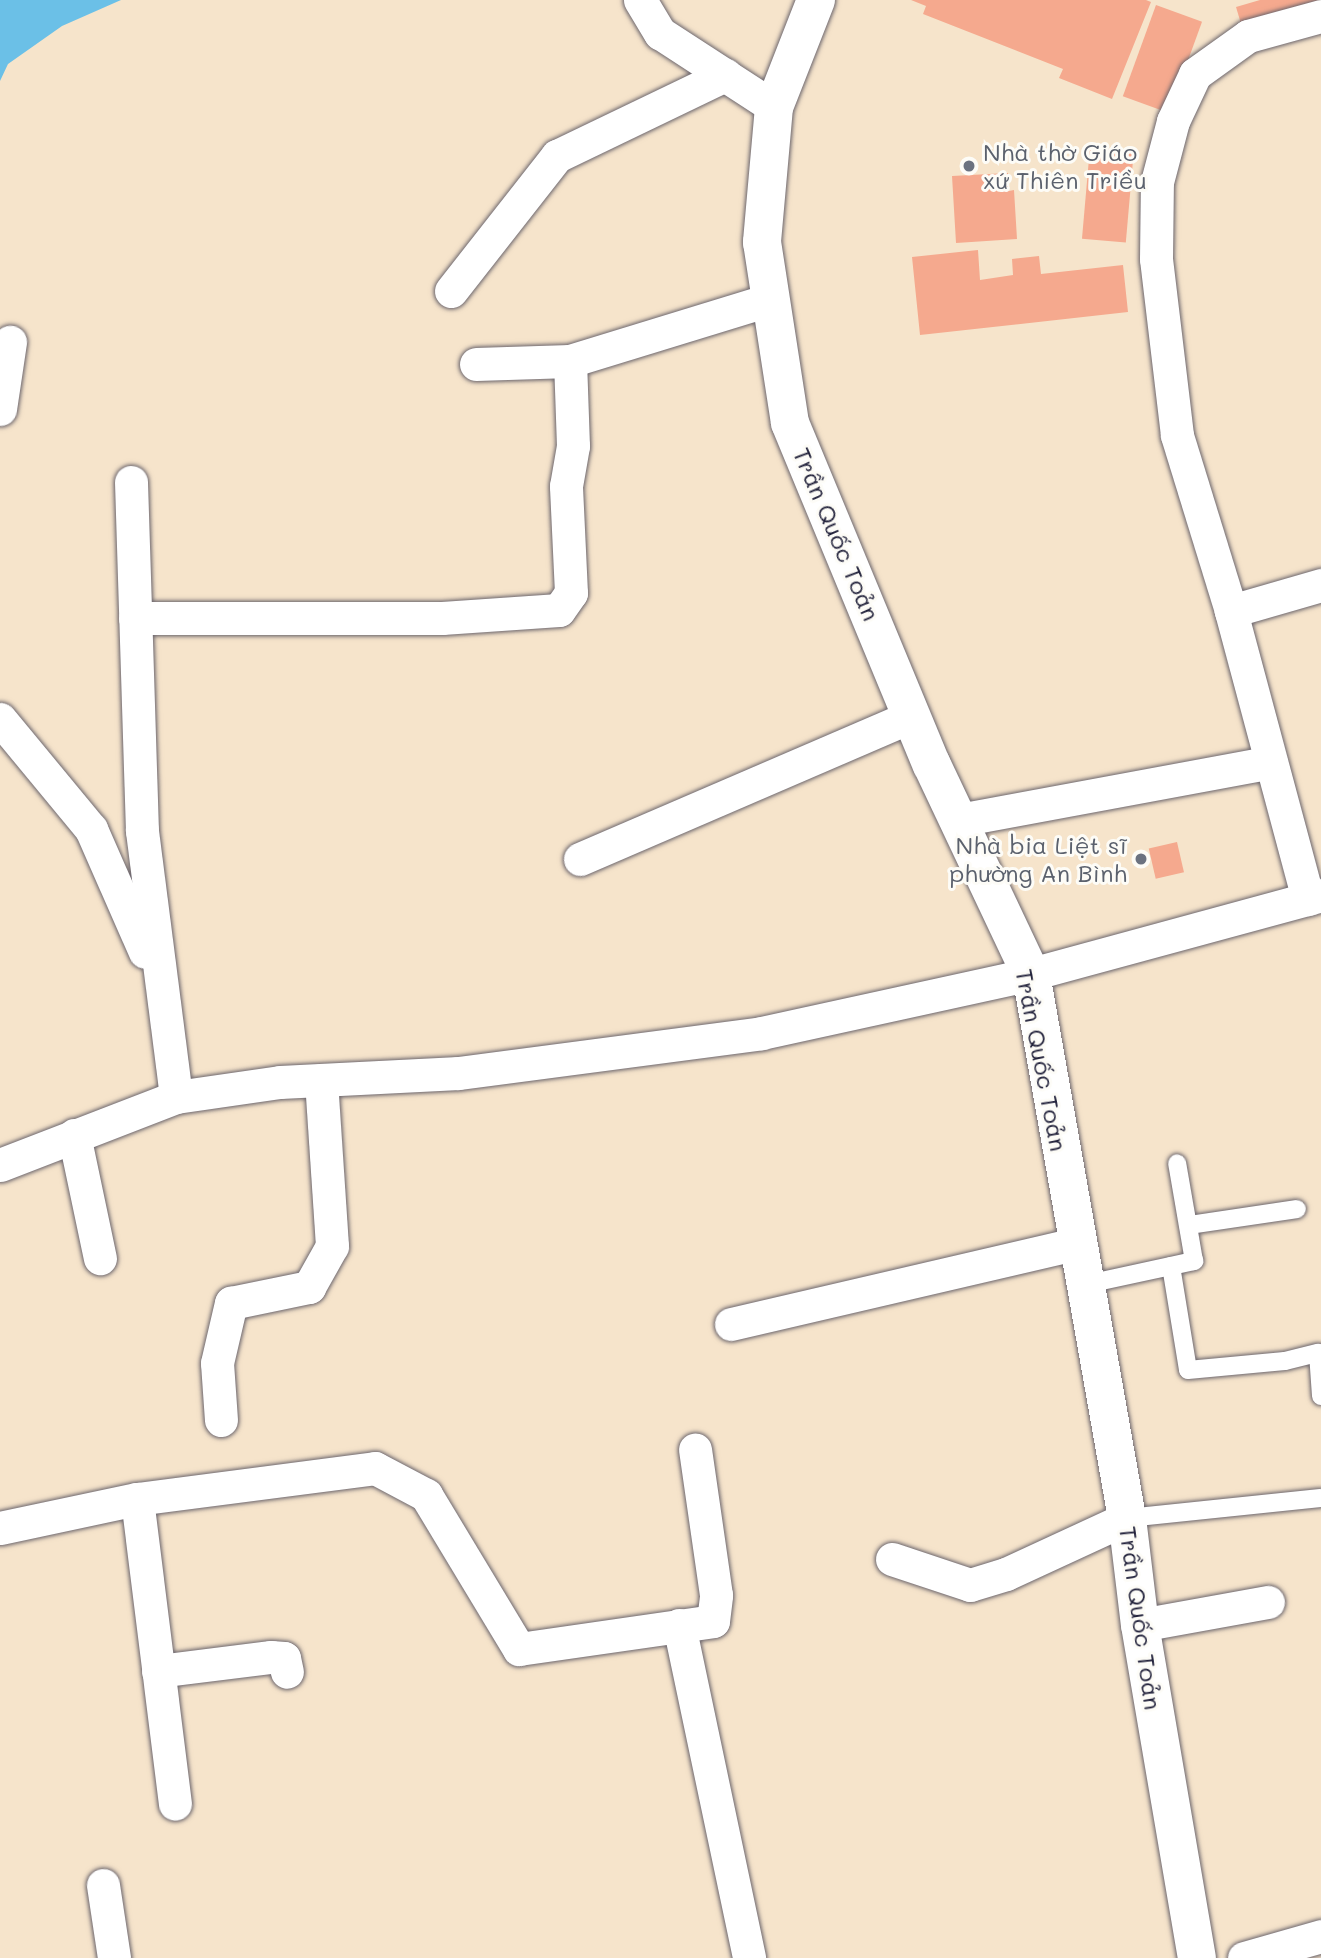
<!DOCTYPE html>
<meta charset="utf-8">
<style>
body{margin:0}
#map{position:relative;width:1321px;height:1958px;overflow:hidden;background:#f6e4cb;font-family:Mali,sans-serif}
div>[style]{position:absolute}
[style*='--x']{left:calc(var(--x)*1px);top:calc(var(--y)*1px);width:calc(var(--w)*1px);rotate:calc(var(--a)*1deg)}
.water>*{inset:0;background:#6bc0e7}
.building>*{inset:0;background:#f5a98e;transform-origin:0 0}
.roads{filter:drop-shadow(0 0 2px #6c666d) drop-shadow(0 0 2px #6c666d)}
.lane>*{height:18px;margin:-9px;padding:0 9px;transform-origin:9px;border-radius:9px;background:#fff}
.street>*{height:33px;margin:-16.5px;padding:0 16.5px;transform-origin:16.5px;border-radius:16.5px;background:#fff}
.secondary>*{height:38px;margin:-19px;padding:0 19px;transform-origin:19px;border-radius:19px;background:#fff}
.dots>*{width:19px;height:19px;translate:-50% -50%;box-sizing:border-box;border:4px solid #fdfcf7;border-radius:50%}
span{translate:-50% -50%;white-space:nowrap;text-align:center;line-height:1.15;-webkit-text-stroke:6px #fdfcf7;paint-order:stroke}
.worship-label{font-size:24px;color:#5b616d}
.left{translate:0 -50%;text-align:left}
.right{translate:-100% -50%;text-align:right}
.street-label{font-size:24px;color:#22223b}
</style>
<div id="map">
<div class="water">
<i style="clip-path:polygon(0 0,121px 0,62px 26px,8px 64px,0 81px)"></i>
</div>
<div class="building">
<i style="clip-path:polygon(911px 0,1146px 0,1151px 2px,1112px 99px,1059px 78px,1063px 69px,923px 14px,926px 6px)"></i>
<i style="clip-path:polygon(1260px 0,1321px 0,1242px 27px,1236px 7px)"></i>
<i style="left:1156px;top:5px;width:49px;height:97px;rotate:20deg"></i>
<i style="left:1090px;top:147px;width:44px;height:92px;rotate:5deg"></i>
<i style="clip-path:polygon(1008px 173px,1009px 191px,1014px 190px,1017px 239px,956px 243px,952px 176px)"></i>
<i style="clip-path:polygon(978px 250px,980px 280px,1013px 275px,1012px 259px,1039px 256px,1041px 274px,1123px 265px,1128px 312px,920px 335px,912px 257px)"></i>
<i style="left:1177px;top:842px;width:31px;height:29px;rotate:77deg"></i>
</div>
<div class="roads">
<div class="lane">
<i style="--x:1189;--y:1225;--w:109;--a:-8.4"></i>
<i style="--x:1171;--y:1266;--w:105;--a:80.7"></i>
<i style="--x:1188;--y:1370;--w:97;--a:-5.3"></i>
<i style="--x:1285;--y:1361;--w:34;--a:-14"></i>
<i style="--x:1318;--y:1353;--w:43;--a:86"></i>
<i style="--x:1083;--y:1285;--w:114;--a:-12.2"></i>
<i style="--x:1194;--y:1261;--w:99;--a:-99.8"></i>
<i style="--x:1127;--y:1518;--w:195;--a:-5.9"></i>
</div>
<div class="street">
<i style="--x:640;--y:0;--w:39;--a:59"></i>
<i style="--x:660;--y:33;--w:136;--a:33"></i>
<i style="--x:451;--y:291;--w:172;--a:-51.9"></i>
<i style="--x:557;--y:156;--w:187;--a:-25.7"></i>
<i style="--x:476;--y:364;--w:94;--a:-1.8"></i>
<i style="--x:570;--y:361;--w:210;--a:-17.1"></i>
<i style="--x:0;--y:409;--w:68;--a:-81.5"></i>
<i style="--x:131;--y:482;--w:349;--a:88.2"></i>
<i style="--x:142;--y:831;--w:268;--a:82.7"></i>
<i style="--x:1231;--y:611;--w:94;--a:-16.1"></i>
<i style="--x:135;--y:618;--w:307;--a:0"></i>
<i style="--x:442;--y:618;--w:117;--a:-3.9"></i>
<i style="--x:559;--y:610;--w:21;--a:-55"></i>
<i style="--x:571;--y:593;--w:107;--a:-92.7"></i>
<i style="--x:566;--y:486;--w:41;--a:-80.1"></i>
<i style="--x:573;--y:446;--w:85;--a:-92"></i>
<i style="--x:0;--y:719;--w:143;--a:50.4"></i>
<i style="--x:91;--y:829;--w:134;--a:66.3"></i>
<i style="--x:959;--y:820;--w:317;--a:-10.5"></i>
<i style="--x:580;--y:859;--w:361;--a:-23.3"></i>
<i style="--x:1308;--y:899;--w:298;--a:-105"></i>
<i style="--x:1231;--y:611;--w:184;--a:-107.1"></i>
<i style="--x:1177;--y:435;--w:177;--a:-96.8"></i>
<i style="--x:1156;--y:259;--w:77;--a:-89.3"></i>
<i style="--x:1157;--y:182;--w:63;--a:-75.3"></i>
<i style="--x:1173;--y:121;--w:52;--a:-64.9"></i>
<i style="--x:1195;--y:74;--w:65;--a:-35.6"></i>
<i style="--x:1248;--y:36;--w:76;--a:-15.3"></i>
<i style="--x:74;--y:1135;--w:126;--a:78.1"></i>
<i style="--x:0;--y:1165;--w:189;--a:-21.1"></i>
<i style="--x:176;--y:1097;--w:105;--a:-8.2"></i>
<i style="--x:280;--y:1082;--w:179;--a:-2.9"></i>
<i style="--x:459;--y:1073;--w:305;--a:-7.5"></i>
<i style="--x:761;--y:1033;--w:276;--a:-12.3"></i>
<i style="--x:1031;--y:974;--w:301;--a:-15.2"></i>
<i style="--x:731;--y:1324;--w:353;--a:-13.1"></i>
<i style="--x:221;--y:1420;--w:57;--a:-94"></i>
<i style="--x:217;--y:1363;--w:62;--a:-76.9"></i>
<i style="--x:231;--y:1303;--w:80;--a:-11.6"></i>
<i style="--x:309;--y:1287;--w:47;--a:-60.7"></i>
<i style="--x:332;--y:1246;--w:166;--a:-93.8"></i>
<i style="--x:137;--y:1499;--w:307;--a:82.9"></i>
<i style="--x:0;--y:1528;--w:140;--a:-12"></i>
<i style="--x:137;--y:1499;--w:240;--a:-7.4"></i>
<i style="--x:375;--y:1468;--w:58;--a:27.9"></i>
<i style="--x:426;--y:1495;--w:180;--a:58.9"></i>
<i style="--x:519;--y:1649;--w:196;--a:-8.2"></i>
<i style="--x:713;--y:1621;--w:26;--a:-83"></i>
<i style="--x:716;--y:1595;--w:147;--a:-98.2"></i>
<i style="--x:892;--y:1559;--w:82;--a:18.4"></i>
<i style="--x:970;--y:1585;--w:38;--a:-17"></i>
<i style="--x:1006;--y:1574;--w:133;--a:-24.8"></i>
<i style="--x:679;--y:1625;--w:340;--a:78.1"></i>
<i style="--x:1140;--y:1625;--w:130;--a:-10.2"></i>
<i style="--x:158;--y:1671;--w:114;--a:-7.1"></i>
<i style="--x:271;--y:1657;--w:13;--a:4"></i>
<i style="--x:284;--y:1658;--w:14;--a:78"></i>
<i style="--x:103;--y:1885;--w:74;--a:81.4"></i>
<i style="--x:1244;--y:1958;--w:80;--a:-15.9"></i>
</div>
<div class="secondary">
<i style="--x:816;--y:0;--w:115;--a:111.4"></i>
<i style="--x:774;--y:107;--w:136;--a:95.1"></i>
<i style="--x:762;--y:242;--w:183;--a:81.2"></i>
<i style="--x:790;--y:423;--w:370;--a:67.5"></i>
<i style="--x:932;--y:765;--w:231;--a:64.7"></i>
<i style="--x:1031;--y:974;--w:552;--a:79.99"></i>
<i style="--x:1127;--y:1518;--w:108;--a:83.1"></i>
<i style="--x:1140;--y:1625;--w:338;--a:80.3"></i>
</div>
</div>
<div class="dots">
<i style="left:969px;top:166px;background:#6b7280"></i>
<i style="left:1141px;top:859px;background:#6b7280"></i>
</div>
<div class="worship-label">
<span class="left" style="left:983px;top:166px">Nhà thờ Giáo<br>xứ Thiên Triều</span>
<span class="right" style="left:1127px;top:859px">Nhà bia Liệt sĩ<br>phường An Bình</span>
</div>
<div class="street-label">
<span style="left:837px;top:534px;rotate:67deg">Trần Quốc Toản</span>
<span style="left:1042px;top:1060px;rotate:79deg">Trần Quốc Toản</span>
<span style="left:1141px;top:1618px;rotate:82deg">Trần Quốc Toản</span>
</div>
</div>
